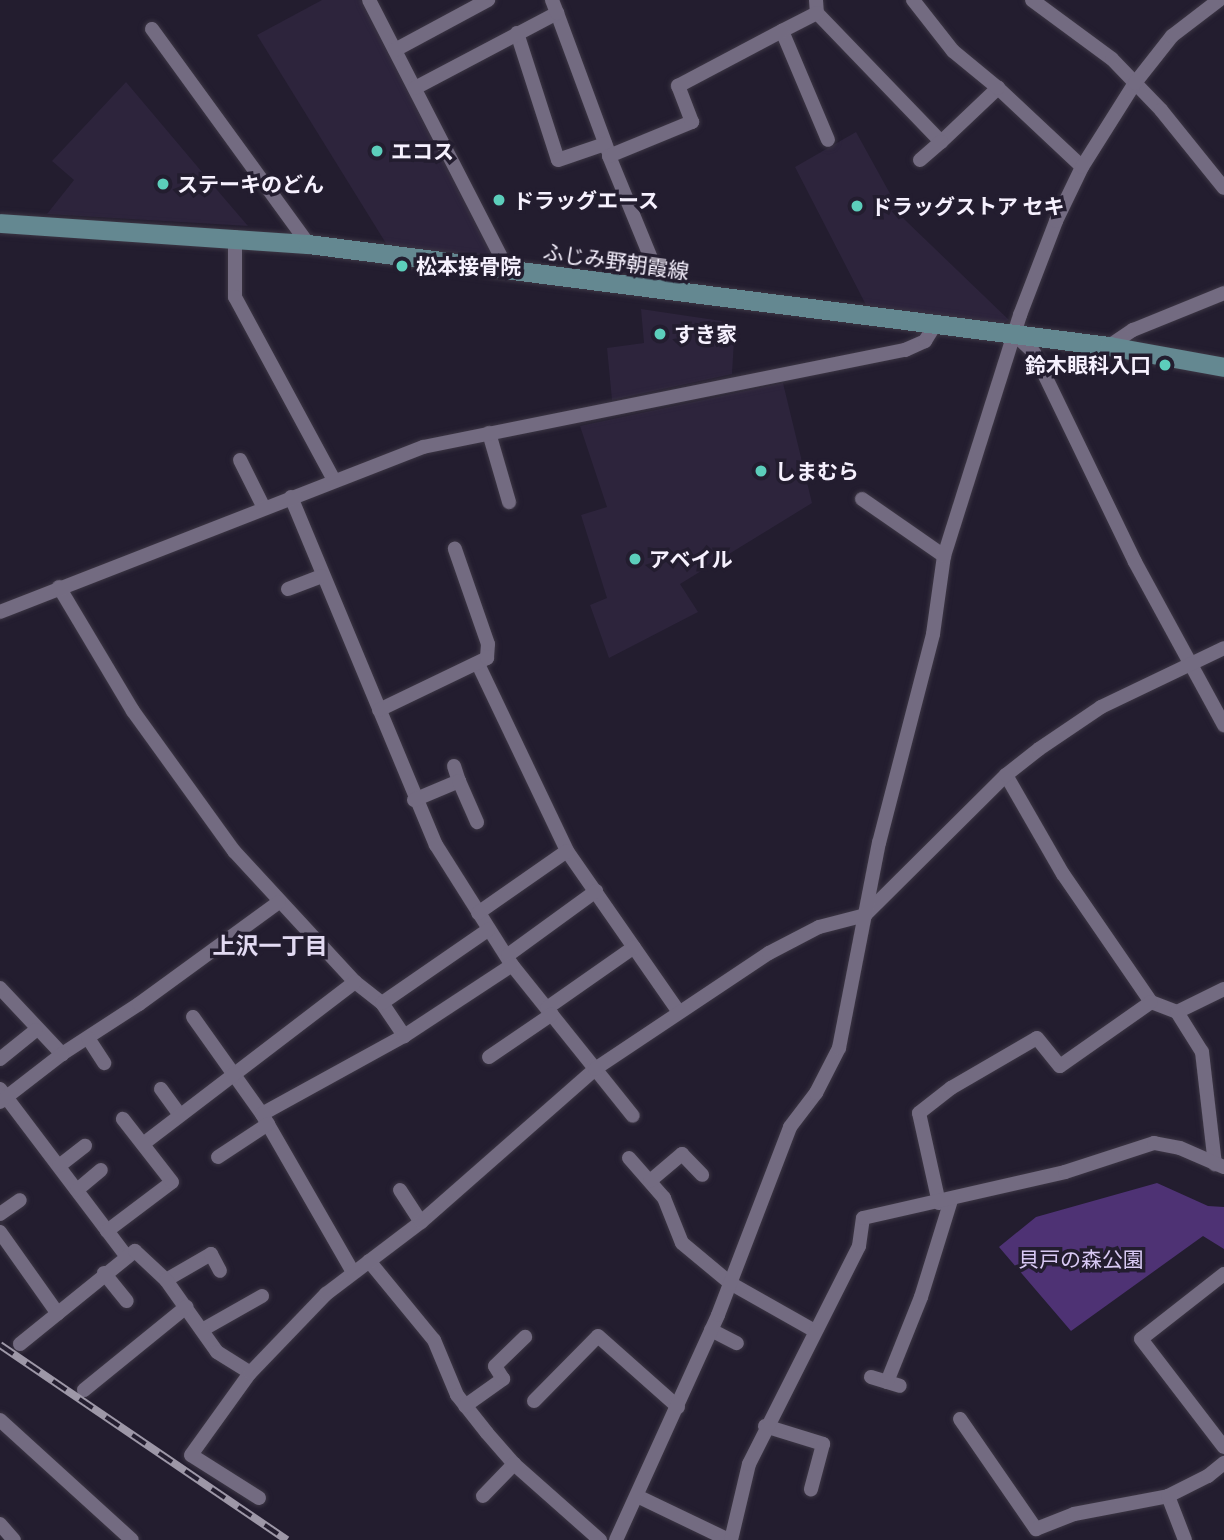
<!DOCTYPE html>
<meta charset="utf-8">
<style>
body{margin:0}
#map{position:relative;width:1224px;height:1540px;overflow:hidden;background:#231d2f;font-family:"Exo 2","Noto Sans JP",sans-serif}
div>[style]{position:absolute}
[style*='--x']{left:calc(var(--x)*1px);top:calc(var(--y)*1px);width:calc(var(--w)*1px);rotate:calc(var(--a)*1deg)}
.built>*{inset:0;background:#2d243c}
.green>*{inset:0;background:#4e3274}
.roads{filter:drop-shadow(0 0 2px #3c3644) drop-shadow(0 0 2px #3c3644)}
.minor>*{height:14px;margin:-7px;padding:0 7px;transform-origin:7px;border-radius:7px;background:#736b81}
.secondary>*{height:19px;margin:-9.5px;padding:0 9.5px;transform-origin:9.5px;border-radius:9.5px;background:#648891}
.rail>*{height:8px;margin-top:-4px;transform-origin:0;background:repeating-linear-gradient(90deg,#231d2f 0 16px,#9d97a7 0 32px);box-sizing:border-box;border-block:2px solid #9d97a7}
.dots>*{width:19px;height:19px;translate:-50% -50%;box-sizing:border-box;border:4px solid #231d2f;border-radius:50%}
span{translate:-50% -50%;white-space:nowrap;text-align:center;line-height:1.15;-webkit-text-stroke:7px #231d2f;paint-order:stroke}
.poi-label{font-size:21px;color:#f6f1fe;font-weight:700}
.left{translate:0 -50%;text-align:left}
.right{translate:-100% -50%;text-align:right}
.street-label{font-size:21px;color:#f6f1fe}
.park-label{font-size:21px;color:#d8c9f4}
.neighbourhood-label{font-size:23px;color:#e2daf2;font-weight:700}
</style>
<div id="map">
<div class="built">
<i style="clip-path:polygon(322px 0,361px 0,493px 251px,487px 259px,387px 245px,257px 35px)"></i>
<i style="clip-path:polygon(126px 82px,218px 191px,248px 226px,47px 214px,74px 180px,52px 161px)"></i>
<i style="clip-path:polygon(856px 132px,904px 219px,1009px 320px,1000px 325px,866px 305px,795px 167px)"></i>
<i style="clip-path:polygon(641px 309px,735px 323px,732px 374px,612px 400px,607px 348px,644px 343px)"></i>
<i style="clip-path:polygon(783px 383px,812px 503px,680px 584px,698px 612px,609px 658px,590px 605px,607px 598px,581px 515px,607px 507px,580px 426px)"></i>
</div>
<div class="green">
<i style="clip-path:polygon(1157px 1183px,1208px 1206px,1224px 1207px,1224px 1249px,1203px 1236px,1071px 1331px,999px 1247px,1036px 1217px)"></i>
</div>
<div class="roads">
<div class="minor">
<i style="--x:369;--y:0;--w:304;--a:62.8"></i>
<i style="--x:816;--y:0;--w:13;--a:86"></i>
<i style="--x:817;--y:13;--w:179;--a:46.1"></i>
<i style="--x:941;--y:142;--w:79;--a:-43.5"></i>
<i style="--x:998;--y:88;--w:115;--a:43.2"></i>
<i style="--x:913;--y:0;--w:65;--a:51.9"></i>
<i style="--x:953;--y:51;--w:58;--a:39.4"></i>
<i style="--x:1032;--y:0;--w:99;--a:36.4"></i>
<i style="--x:1112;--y:59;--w:71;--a:46.1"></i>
<i style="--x:1161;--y:110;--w:100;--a:51.1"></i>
<i style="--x:557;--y:13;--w:147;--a:69.7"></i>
<i style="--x:817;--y:13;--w:39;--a:153"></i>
<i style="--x:782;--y:31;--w:118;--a:67.1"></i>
<i style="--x:152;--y:29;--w:266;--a:54"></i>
<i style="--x:517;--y:33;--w:133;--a:72.1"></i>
<i style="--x:558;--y:160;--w:50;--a:-18.8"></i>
<i style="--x:395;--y:50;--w:106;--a:-28.3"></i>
<i style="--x:415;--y:88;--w:161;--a:-27.8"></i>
<i style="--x:557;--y:13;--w:14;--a:-111"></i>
<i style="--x:920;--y:160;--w:28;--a:-41"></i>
<i style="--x:235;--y:237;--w:60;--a:90"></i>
<i style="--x:235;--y:297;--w:208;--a:61.6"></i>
<i style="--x:664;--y:290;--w:145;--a:-112.3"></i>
<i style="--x:609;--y:156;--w:90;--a:-22.3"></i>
<i style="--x:692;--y:122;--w:39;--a:-111"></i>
<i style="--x:678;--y:86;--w:118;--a:-27.9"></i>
<i style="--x:1015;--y:335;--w:26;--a:43"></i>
<i style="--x:1034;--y:353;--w:232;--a:64.2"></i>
<i style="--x:1135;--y:562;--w:186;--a:61.4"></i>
<i style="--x:1109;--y:346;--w:29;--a:-34"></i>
<i style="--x:1133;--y:330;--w:98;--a:-22.1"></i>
<i style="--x:489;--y:433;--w:72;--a:73.8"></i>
<i style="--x:240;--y:460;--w:54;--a:63.4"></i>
<i style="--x:291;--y:497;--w:377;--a:67.4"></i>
<i style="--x:436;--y:845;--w:142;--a:57.7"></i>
<i style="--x:512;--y:965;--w:193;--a:51.3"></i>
<i style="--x:862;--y:499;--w:100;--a:34.8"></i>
<i style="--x:59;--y:587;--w:144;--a:59.2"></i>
<i style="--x:133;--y:711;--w:173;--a:54.2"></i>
<i style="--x:234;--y:851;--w:178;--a:47.3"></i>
<i style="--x:355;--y:982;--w:34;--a:38"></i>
<i style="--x:382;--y:1003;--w:40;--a:56"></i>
<i style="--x:288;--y:589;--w:36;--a:-21"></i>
<i style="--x:0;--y:612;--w:454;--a:-21.3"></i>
<i style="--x:423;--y:447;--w:492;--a:-11.4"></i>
<i style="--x:905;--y:350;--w:22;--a:-24"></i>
<i style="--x:925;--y:341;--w:19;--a:-58"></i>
<i style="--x:478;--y:664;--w:207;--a:64.5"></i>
<i style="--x:567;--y:851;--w:196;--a:55.2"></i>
<i style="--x:379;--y:710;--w:120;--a:-25.7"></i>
<i style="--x:487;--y:658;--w:14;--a:-86"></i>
<i style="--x:488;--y:644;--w:101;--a:-109.2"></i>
<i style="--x:454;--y:766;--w:16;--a:72"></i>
<i style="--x:1006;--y:775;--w:114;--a:60.1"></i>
<i style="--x:1063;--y:874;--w:155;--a:55.5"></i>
<i style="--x:1151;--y:1002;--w:28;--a:21"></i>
<i style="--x:1177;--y:1012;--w:52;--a:-26.1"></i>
<i style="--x:414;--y:800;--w:49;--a:-22.9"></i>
<i style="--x:459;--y:781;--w:45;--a:66.3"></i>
<i style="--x:478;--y:913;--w:108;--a:-34.9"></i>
<i style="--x:508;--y:955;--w:109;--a:-36"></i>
<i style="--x:0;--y:988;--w:91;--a:46.8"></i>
<i style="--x:62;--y:1054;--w:92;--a:-33"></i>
<i style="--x:139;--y:1004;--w:173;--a:-36.1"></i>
<i style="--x:382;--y:1003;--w:129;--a:-34.6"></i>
<i style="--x:547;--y:1008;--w:106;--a:-35"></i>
<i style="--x:1177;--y:1012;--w:47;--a:58"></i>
<i style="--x:1202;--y:1052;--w:113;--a:83.4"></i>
<i style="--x:193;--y:1017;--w:119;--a:54.6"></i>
<i style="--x:262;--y:1114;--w:182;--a:60.1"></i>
<i style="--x:88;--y:1038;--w:30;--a:57"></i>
<i style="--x:489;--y:1057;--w:76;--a:-34.3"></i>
<i style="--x:0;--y:1059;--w:46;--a:-38.9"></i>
<i style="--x:0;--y:1089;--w:207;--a:52.9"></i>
<i style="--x:161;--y:1089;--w:32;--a:54"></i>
<i style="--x:0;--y:1102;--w:78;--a:-37.7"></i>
<i style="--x:262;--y:1114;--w:162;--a:-28.8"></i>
<i style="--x:404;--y:1036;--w:129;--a:-33.3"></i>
<i style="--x:143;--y:1144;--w:267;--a:-37.4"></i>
<i style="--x:218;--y:1157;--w:60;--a:-33.4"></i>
<i style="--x:629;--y:1158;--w:53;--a:48.8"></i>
<i style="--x:664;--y:1198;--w:48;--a:68.2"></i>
<i style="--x:682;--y:1243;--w:62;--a:39.8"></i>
<i style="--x:730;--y:1283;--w:95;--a:29.5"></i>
<i style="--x:59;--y:1166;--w:33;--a:-38"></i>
<i style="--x:650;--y:1181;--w:42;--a:-40.2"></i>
<i style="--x:682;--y:1154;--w:29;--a:46"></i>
<i style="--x:77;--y:1190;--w:31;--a:-40"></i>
<i style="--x:400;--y:1190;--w:38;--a:57"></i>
<i style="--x:939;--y:1203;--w:92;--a:-102.5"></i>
<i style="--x:919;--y:1113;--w:41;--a:-38"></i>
<i style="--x:951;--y:1088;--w:99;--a:-30.2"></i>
<i style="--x:1037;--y:1038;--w:36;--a:51"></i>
<i style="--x:1060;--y:1066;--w:111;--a:-35.1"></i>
<i style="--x:0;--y:1214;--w:24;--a:-35"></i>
<i style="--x:107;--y:1231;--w:81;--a:-37"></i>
<i style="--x:172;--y:1182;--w:80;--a:-127.9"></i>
<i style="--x:0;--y:1232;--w:100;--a:54.7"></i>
<i style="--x:369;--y:1261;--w:102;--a:50.6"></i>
<i style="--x:434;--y:1340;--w:60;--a:67.3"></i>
<i style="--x:457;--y:1395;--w:48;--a:51.7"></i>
<i style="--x:487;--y:1433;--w:41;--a:48.9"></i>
<i style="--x:514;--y:1464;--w:115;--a:41.5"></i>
<i style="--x:104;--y:1273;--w:36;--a:51"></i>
<i style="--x:1224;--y:1274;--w:105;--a:141.9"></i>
<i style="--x:1141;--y:1339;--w:136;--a:52.5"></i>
<i style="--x:166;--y:1280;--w:52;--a:-30"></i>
<i style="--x:211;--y:1254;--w:19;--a:62"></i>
<i style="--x:202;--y:1330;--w:69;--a:-29.5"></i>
<i style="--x:711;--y:1330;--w:29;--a:27"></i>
<i style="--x:20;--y:1344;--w:148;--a:-39"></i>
<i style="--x:135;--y:1251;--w:42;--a:43.1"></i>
<i style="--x:166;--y:1280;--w:88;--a:54.7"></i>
<i style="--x:217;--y:1352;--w:39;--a:32"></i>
<i style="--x:871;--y:1377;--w:30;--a:17"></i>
<i style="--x:887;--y:1382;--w:92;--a:-68.2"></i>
<i style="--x:921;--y:1297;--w:102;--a:-72.8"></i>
<i style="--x:84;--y:1390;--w:132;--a:-39.1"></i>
<i style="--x:534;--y:1401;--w:91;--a:-45.4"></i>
<i style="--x:598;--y:1336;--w:107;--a:41.6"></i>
<i style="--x:465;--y:1406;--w:47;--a:-35.4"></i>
<i style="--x:503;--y:1379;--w:15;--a:-122"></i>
<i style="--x:495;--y:1366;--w:42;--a:-44"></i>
<i style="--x:960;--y:1419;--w:134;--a:55.4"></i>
<i style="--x:1036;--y:1529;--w:41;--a:-21.5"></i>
<i style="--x:1074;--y:1514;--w:96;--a:-10.8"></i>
<i style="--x:0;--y:1420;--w:178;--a:42.3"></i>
<i style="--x:765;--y:1426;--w:61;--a:17.2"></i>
<i style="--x:823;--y:1444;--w:47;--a:104.9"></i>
<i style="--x:483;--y:1496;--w:45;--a:-45.9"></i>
<i style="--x:637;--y:1496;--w:102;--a:25.6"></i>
<i style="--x:259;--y:1498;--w:80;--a:-147.7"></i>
<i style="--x:191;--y:1455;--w:101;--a:-54.3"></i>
<i style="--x:250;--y:1373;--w:110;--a:-46.1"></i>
<i style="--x:326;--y:1294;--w:119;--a:-37.2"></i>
<i style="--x:421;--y:1222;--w:232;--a:-41.3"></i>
<i style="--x:595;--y:1069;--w:209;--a:-33.7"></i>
<i style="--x:769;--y:953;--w:56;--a:-27.5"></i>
<i style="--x:819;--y:927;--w:48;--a:-14.6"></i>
<i style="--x:865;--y:915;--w:199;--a:-44.8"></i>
<i style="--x:1006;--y:775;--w:42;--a:-38.2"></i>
<i style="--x:1039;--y:749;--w:75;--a:-34.1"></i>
<i style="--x:1101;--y:707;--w:136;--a:-25.6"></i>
<i style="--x:0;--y:1524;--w:21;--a:49"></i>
<i style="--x:616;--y:1540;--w:247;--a:-65.6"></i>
<i style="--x:718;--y:1315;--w:201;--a:-69"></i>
<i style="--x:790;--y:1127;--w:43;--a:-52.6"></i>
<i style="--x:816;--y:1093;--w:51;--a:-62.9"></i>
<i style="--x:839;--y:1048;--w:209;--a:-79"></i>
<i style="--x:879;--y:843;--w:216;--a:-75.5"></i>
<i style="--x:933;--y:634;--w:79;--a:-82"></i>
<i style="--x:944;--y:556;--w:253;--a:-72.5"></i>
<i style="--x:1020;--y:315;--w:101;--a:-69"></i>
<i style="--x:1056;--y:221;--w:60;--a:-64.3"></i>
<i style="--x:1082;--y:167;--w:99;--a:-57.8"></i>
<i style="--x:1135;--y:83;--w:60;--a:-51.8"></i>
<i style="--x:1172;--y:36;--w:59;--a:-37.5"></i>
<i style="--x:731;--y:1540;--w:78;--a:-76.7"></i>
<i style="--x:749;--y:1464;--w:244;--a:-63.2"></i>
<i style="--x:859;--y:1246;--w:28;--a:-82"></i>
<i style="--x:863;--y:1218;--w:207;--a:-12.8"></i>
<i style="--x:1065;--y:1172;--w:94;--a:-18"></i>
<i style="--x:1154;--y:1143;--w:26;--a:11"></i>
<i style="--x:1180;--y:1148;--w:48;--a:23.4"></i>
<i style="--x:1185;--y:1540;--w:47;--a:-111.1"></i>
<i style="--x:1168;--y:1496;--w:45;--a:-26.6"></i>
<i style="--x:1208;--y:1476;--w:21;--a:-39"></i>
</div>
<div class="secondary">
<i style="--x:0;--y:223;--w:309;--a:3.9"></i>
<i style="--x:308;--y:244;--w:807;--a:7.26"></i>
<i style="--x:1109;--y:346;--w:117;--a:10.3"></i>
</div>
</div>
<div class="rail">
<i style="--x:0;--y:1345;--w:347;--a:34.2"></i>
</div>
<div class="dots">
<i style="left:377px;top:151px;background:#5ccebb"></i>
<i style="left:163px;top:184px;background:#5ccebb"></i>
<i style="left:499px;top:200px;background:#5ccebb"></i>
<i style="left:857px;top:206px;background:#5ccebb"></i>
<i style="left:402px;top:266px;background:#5ccebb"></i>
<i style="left:660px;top:334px;background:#5ccebb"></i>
<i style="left:1165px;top:365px;background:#5ccebb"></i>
<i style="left:761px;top:471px;background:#5ccebb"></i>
<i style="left:635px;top:559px;background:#5ccebb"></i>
</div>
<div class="poi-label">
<span class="left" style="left:391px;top:151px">エコス</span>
<span class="left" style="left:177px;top:184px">ステーキのどん</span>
<span class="left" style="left:513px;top:200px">ドラッグエース</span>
<span class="left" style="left:871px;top:206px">ドラッグストア セキ</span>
<span class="left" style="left:416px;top:266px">松本接骨院</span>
<span class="left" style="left:674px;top:334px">すき家</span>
<span class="right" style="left:1151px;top:365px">鈴木眼科入口</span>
<span class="left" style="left:775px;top:471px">しまむら</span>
<span class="left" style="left:649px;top:559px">アベイル</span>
</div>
<div class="street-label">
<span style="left:616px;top:261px;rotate:8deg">ふじみ野朝霞線</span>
</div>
<div class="park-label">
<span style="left:1081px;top:1259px">貝戸の森公園</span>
</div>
<div class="neighbourhood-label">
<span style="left:270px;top:945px">上沢一丁目</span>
</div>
</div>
